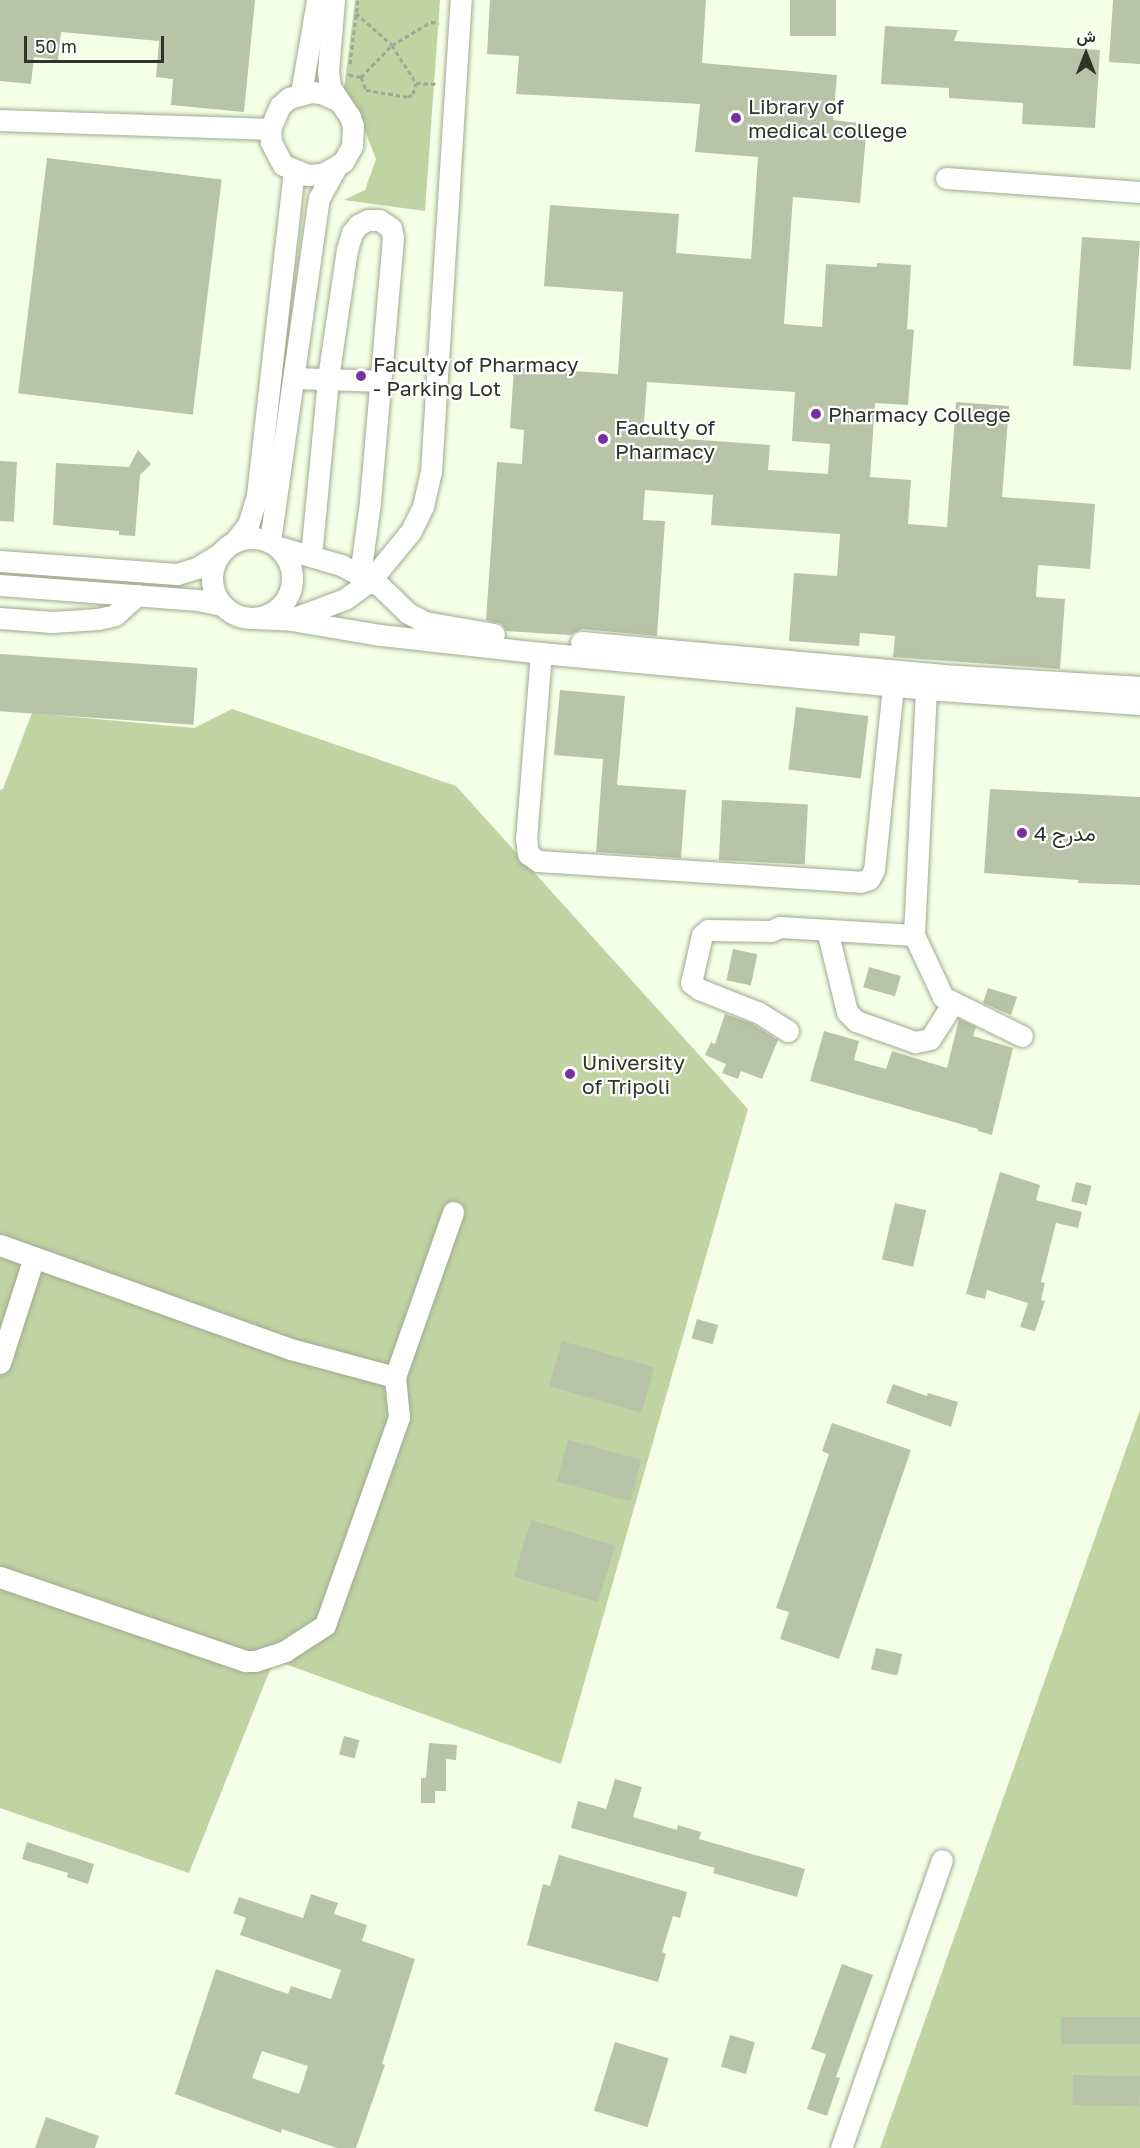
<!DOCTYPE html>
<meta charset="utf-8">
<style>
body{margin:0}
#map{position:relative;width:1140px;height:2148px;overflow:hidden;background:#f5ffe7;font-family:"Golos Text",Vazirmatn,sans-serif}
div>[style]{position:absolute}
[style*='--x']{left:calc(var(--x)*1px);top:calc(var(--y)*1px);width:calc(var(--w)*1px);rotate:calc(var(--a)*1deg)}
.green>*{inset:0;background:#c0d3a3}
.building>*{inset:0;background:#b8c3a8;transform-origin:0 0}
.path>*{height:3px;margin-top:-1.5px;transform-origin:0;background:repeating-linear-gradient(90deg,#a0a895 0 4.5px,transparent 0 7.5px)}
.roads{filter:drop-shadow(0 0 2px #9faa8f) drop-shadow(0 0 2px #9faa8f)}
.minor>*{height:21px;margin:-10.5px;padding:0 10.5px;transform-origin:10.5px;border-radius:10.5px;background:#fff}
.minor>.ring{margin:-10.5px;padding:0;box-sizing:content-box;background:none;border:21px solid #fff;border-radius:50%}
.dots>*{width:16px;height:16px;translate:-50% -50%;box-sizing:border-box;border:3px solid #fff;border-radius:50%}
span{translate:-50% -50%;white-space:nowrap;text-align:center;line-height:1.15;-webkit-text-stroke:4.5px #fff;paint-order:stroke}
.poi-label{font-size:21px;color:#2f3328}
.left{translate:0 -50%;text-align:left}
.north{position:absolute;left:1056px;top:24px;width:60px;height:60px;-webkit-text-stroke:4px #fff;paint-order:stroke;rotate:0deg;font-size:16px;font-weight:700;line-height:24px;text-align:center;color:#2f3328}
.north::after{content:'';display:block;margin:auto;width:21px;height:27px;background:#2f3328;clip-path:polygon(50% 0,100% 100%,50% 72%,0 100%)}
.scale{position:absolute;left:24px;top:36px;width:140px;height:27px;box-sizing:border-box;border:3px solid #2f3328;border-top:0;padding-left:8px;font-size:18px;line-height:21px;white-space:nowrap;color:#2f3328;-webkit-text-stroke:4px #fff;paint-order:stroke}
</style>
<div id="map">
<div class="green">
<i style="clip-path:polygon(355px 0,440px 0,425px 211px,344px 200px,365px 190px,376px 159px,364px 128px,344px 89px)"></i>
<i style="clip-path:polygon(232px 709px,456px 786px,748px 1109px,561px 1764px,274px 1660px,189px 1873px,0 1808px,0 790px,3px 789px,32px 713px,194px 728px)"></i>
<i style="clip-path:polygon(1140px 1410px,1140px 2148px,880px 2148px)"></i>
</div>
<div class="building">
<i style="clip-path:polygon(0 0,255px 0,244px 112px,171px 105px,173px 79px,156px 77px,159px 41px,61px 32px,58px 60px,34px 57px,31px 84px,0 81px)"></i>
<i style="clip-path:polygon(evenodd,490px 0,706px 0,702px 63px,837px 75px,833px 120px,867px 124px,860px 203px,793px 197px,784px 324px,822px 327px,826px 264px,877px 267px,877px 263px,911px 265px,907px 329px,914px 330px,908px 405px,875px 403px,870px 477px,911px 480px,908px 524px,947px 527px,956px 402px,1009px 406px,1002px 497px,1095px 504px,1090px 569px,1038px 565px,1036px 597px,1065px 599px,1060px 669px,893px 657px,895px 636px,860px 633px,859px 646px,789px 641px,794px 573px,837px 576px,840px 534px,711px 525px,713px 495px,645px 490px,643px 520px,665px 521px,657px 636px,582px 629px,570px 635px,506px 631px,502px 624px,486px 620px,497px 462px,522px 464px,524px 430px,510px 428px,514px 367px,618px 374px,623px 292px,544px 286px,550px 205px,679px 214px,676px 253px,751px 259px,758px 157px,695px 152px,700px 104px,516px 94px,519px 56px,487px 54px,490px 0,647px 382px,795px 392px,792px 441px,830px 444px,828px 474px,768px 470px,770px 445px,643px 436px,647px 382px)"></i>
<i style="left:790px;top:0;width:46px;height:36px"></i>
<i style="clip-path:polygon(1113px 0,1140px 0,1140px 64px,1109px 62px)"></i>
<i style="clip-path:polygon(885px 26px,958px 30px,954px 41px,1100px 50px,1095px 128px,1022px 124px,1023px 103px,949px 98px,949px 88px,881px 84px)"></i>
<i style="left:47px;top:158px;width:176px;height:237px;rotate:7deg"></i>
<i style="left:1082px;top:237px;width:58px;height:129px;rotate:4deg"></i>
<i style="clip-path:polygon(138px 450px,151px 464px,140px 475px,135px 536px,119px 535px,119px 531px,53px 525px,56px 463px,129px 467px)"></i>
<i style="left:0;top:461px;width:17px;height:60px;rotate:3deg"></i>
<i style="left:0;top:654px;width:198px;height:57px;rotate:4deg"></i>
<i style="clip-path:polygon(560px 690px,625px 696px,617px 785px,686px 790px,681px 858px,596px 852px,603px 759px,554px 755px)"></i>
<i style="left:796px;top:707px;width:73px;height:63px;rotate:7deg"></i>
<i style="clip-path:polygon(990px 789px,1140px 797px,1140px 885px,1078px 883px,1078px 880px,984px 873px)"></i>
<i style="left:722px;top:800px;width:86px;height:60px;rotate:3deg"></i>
<i style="left:733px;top:949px;width:25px;height:32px;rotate:12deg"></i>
<i style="left:869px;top:967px;width:33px;height:21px;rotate:16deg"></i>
<i style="clip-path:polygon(988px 988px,1017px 997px,1011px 1015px,983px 1003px)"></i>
<i style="clip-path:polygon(725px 1014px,751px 1023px,778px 1040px,762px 1079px,741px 1071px,738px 1079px,722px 1073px,726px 1064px,705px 1055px,711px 1042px,715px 1044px)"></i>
<i style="clip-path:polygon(959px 1019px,976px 1027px,973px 1036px,1013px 1048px,992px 1135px,978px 1131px,978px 1129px,810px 1081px,824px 1031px,859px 1041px,854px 1060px,886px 1069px,892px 1051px,947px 1068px)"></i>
<i style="clip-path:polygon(1000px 1172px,1040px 1185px,1036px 1200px,1082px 1212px,1078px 1228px,1056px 1223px,1041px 1282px,1045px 1283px,1041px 1300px,1045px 1301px,1035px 1331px,1020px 1327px,1028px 1303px,987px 1290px,985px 1299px,966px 1294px)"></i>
<i style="left:1076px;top:1182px;width:16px;height:20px;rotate:14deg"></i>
<i style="left:895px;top:1203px;width:32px;height:58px;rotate:13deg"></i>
<i style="left:697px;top:1319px;width:22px;height:20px;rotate:16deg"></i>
<i style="left:562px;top:1341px;width:96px;height:47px;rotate:16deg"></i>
<i style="clip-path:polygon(893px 1384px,927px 1396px,928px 1393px,958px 1402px,951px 1427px,886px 1403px)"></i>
<i style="clip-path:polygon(832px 1423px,911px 1450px,839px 1659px,780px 1639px,789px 1612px,776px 1608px,829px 1454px,822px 1451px)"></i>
<i style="left:568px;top:1440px;width:76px;height:43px;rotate:15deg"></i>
<i style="left:531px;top:1520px;width:88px;height:59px;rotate:17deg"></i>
<i style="left:876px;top:1648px;width:27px;height:22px;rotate:13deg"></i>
<i style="left:344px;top:1736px;width:16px;height:19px;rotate:15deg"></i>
<i style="clip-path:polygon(429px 1743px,457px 1745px,456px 1760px,446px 1759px,446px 1791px,435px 1791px,435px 1803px,421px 1803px,421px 1778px,426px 1778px)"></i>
<i style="clip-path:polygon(615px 1779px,642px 1787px,633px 1817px,677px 1830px,678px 1825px,701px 1832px,699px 1839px,805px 1869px,797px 1897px,713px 1873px,715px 1868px,571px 1828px,578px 1801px,606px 1809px)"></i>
<i style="clip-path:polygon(27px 1842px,94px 1864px,88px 1884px,67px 1877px,68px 1873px,22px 1859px)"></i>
<i style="clip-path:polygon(559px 1855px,687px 1892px,680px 1918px,673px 1916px,662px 1952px,666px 1954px,658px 1982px,527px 1945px,543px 1884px,550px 1886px)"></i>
<i style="clip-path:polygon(evenodd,311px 1894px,338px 1903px,334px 1914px,367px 1925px,362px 1941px,415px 1959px,382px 2064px,385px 2065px,356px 2148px,337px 2148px,282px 2129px,281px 2133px,175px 2094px,216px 1969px,288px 1994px,291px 1986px,331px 1999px,341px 1970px,240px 1935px,246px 1918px,233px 1913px,239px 1897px,303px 1918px,311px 1894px,262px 2051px,308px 2066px,299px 2094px,252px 2078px,262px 2051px)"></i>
<i style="clip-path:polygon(842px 1964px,873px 1975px,836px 2077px,840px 2078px,827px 2116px,807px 2109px,826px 2054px,811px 2049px)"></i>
<i style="left:1061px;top:2017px;width:79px;height:27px"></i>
<i style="left:730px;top:2035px;width:26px;height:33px;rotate:16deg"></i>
<i style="left:615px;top:2042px;width:56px;height:72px;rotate:17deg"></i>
<i style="left:1073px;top:2075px;width:67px;height:30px;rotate:1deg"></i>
<i style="clip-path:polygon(46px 2117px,99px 2136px,95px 2148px,35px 2148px)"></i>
</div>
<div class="path">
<i style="--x:356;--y:13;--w:48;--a:41.6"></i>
<i style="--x:392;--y:45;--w:45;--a:57.7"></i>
<i style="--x:350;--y:64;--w:64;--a:-82.9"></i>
<i style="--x:349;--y:73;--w:2;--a:90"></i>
<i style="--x:349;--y:75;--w:12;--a:9"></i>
<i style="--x:361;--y:77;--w:14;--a:69"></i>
<i style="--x:366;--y:90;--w:43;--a:9.5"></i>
<i style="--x:408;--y:97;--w:6;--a:-31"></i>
<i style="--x:413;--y:94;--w:11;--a:-75"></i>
<i style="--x:416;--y:83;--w:21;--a:3"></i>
<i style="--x:361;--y:77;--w:45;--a:-45.9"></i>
<i style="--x:392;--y:45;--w:45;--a:-30.5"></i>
<i style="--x:431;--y:22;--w:8;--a:7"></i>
</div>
<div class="roads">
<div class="minor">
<i style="--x:334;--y:0;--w:71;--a:94.8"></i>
<i style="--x:328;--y:71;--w:16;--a:83"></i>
<i style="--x:330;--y:87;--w:36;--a:56"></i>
<i style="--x:350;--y:117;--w:9;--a:72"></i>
<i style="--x:353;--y:126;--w:20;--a:93"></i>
<i style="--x:352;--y:146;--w:18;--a:119"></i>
<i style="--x:343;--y:162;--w:24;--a:150"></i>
<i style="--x:322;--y:174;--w:14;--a:176"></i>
<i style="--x:308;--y:175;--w:27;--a:-158"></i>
<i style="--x:283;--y:165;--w:26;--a:-118"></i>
<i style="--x:271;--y:142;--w:13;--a:-94"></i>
<i style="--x:270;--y:129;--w:25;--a:-67"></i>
<i style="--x:280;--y:106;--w:12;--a:-42"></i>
<i style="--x:289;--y:98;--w:23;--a:-15"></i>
<i style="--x:311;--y:92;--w:10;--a:6"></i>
<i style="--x:321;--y:93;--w:20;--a:24"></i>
<i style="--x:301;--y:93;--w:94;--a:-80.2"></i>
<i style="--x:0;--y:120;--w:270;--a:1.9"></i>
<i style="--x:946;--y:178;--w:195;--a:4.1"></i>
<i style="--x:295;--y:378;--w:85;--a:2"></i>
<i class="ring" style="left:212px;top:538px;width:59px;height:59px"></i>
<i style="--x:235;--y:541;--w:21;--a:-51"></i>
<i style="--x:248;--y:525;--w:31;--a:-73"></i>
<i style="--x:257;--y:495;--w:325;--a:-83.5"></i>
<i style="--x:270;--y:541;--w:346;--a:-81.9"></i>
<i style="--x:319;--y:198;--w:33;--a:-61"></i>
<i style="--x:279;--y:547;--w:65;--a:16.2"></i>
<i style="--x:341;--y:565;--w:21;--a:28"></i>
<i style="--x:360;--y:575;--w:23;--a:29"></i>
<i style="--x:380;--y:586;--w:39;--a:44"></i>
<i style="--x:408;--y:613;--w:19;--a:28"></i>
<i style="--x:425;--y:622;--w:70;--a:9.9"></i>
<i style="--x:311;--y:556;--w:179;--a:-84.5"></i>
<i style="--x:328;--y:378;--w:129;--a:-81.6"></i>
<i style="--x:347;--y:250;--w:18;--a:-74"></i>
<i style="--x:352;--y:233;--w:10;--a:-53"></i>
<i style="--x:358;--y:225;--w:11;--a:-27"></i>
<i style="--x:368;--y:220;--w:11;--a:0"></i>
<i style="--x:379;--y:220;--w:14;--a:34"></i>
<i style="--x:391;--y:228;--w:10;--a:79"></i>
<i style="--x:393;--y:238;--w:265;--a:95"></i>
<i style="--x:370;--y:502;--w:74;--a:97.8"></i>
<i style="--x:0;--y:561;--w:177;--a:4.2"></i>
<i style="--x:177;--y:574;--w:21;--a:-17"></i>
<i style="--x:197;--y:568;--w:26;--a:-32"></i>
<i style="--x:0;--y:585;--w:199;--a:4.3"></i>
<i style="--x:198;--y:600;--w:25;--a:12"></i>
<i style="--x:0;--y:618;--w:52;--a:4.4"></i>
<i style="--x:52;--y:622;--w:46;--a:-3.7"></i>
<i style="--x:98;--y:619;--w:17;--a:-13"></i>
<i style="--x:115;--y:615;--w:30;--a:-42"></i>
<i style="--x:255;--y:618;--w:36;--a:3"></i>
<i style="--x:291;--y:620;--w:91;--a:9.5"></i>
<i style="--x:381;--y:635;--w:161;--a:6.4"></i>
<i style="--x:541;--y:653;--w:387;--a:5.3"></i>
<i style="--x:926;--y:689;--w:215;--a:4"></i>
<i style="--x:294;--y:618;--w:54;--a:-20.4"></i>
<i style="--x:345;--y:599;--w:31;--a:-36"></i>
<i style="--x:370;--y:581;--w:65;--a:-50.6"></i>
<i style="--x:411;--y:531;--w:28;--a:-64"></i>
<i style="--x:423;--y:506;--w:35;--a:-77"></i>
<i style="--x:431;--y:472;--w:473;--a:-86.4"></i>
<i style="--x:581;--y:642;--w:365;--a:5.2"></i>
<i style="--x:945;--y:675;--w:195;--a:3.5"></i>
<i style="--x:541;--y:653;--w:186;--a:94.6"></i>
<i style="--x:526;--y:838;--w:16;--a:83"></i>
<i style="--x:528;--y:854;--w:12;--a:35"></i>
<i style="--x:538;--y:861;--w:323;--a:3.7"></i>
<i style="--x:860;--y:882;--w:9;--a:-18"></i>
<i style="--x:869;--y:879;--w:10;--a:-61"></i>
<i style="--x:874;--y:870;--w:185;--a:-84.1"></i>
<i style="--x:926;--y:689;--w:246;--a:92.8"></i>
<i style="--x:914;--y:935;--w:68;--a:64.9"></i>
<i style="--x:943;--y:997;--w:88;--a:26.3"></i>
<i style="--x:827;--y:930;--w:84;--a:76.3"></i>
<i style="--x:847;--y:1012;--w:13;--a:45"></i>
<i style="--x:856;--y:1021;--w:63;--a:19.6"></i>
<i style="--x:915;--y:1042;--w:15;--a:-11"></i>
<i style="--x:930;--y:1039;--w:43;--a:-57.4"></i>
<i style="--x:788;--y:1031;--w:36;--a:-148"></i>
<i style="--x:757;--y:1012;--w:62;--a:-158.4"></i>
<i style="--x:699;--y:989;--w:10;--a:-143"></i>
<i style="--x:691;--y:983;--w:49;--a:-77.1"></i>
<i style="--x:702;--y:935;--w:8;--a:-40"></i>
<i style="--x:708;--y:930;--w:63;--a:0.9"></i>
<i style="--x:771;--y:931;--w:10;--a:-24"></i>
<i style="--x:780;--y:927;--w:134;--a:3.4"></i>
<i style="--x:0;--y:1245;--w:309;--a:19.7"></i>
<i style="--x:291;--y:1349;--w:108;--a:15.1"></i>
<i style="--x:0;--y:1363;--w:111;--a:-72.2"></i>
<i style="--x:0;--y:1577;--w:260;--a:18.9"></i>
<i style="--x:246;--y:1661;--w:9;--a:0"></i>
<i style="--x:255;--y:1661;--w:32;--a:-18"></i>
<i style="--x:285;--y:1651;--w:48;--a:-33"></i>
<i style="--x:325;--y:1625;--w:221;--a:-70.4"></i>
<i style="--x:399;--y:1417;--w:40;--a:-95.7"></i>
<i style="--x:395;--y:1377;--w:175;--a:-70.6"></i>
<i style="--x:841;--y:2148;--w:305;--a:-70.7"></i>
</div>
</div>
<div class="dots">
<i style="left:736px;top:118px;background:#7b30a2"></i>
<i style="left:361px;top:376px;background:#7b30a2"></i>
<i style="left:816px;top:414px;background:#7b30a2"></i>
<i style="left:603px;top:439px;background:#7b30a2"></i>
<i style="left:1022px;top:833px;background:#7b30a2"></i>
<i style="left:570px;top:1074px;background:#7b30a2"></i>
</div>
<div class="poi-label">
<span class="left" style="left:748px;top:118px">Library of<br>medical college</span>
<span class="left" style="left:373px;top:376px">Faculty of Pharmacy<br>- Parking Lot</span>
<span class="left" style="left:828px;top:414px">Pharmacy College</span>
<span class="left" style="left:615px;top:439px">Faculty of<br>Pharmacy</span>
<span class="left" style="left:1034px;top:833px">مدرج 4</span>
<span class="left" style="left:582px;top:1074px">University<br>of Tripoli</span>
</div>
<div class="north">ش</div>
<div class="scale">50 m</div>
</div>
